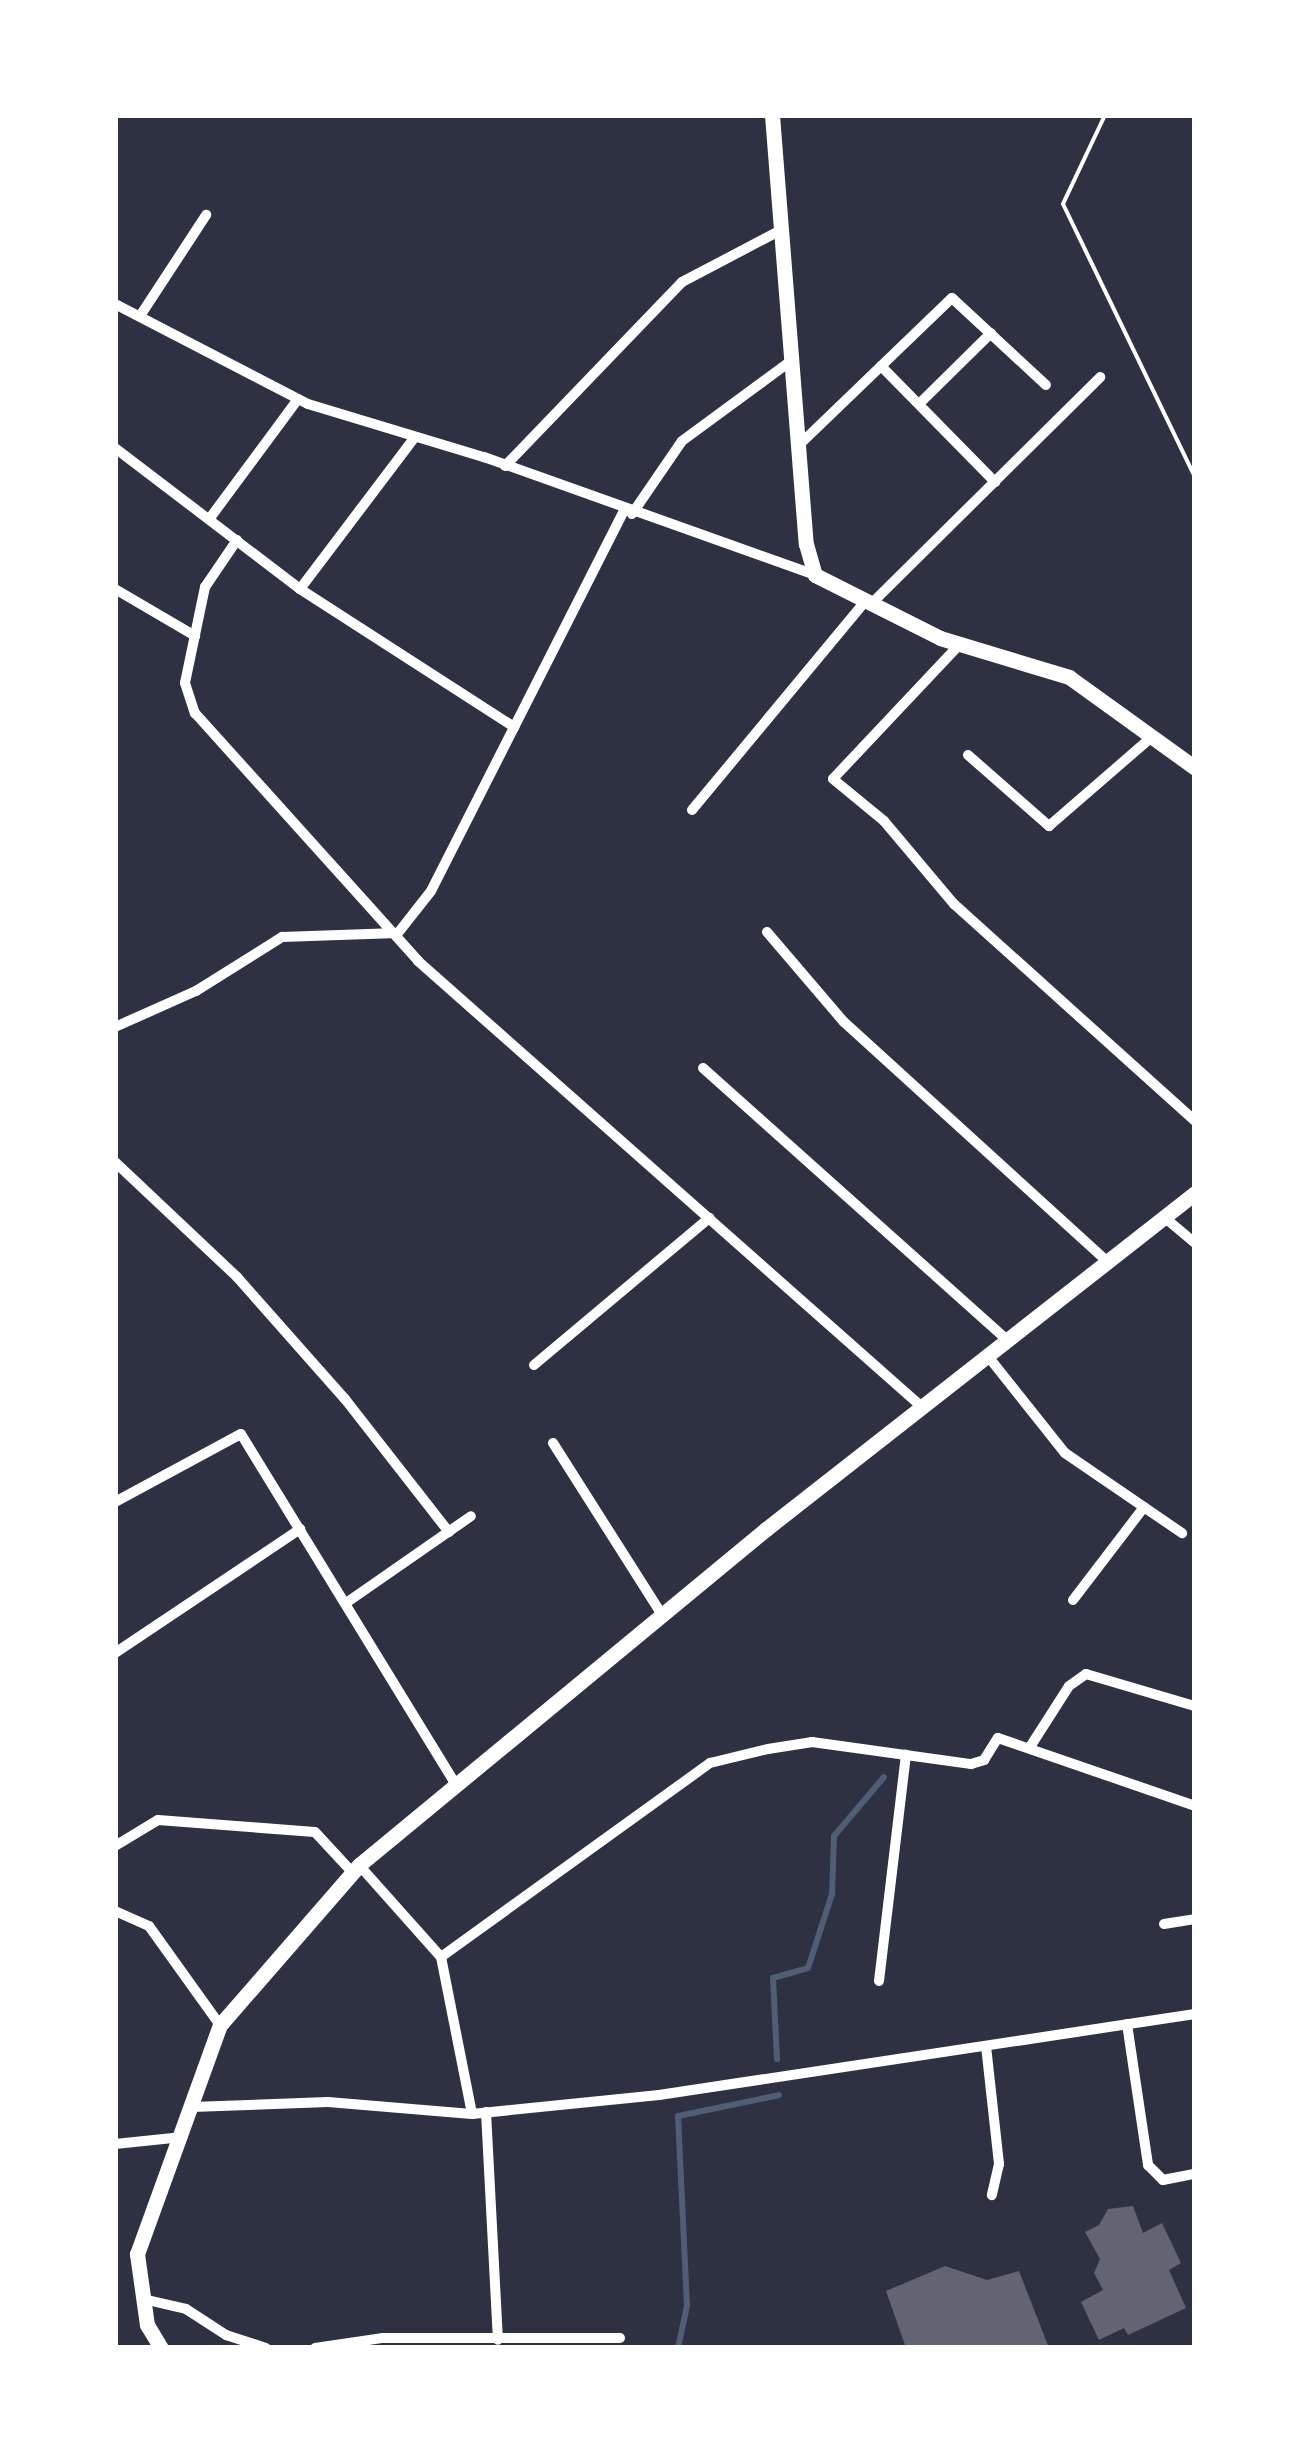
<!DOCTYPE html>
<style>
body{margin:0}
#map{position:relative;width:1310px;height:2463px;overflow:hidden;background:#2d3142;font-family:Montserrat,sans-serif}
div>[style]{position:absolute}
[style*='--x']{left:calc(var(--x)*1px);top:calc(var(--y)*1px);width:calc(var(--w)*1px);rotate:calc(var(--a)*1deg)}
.stream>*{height:6px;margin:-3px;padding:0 3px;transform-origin:3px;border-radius:3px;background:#4f5d75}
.building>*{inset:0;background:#626471}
.path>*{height:4px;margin:-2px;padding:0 2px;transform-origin:2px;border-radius:2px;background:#fff}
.minor>*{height:10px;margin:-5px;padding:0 5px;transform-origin:5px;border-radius:5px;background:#fff}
.tertiary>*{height:15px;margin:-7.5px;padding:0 7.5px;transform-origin:7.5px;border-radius:7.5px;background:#fff}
span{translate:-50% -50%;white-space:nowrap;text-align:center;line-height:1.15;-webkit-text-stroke:8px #fff;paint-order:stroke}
.frame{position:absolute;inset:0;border:118px solid #fff;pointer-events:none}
</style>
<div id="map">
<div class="stream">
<i style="--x:777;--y:2059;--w:81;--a:-92.8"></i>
<i style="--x:773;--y:1978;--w:36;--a:-16"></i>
<i style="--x:808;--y:1968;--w:78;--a:-72"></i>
<i style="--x:832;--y:1894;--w:58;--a:-88"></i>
<i style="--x:834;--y:1836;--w:77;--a:-49.7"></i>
<i style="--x:678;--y:2348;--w:43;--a:-77.9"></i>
<i style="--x:687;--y:2306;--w:190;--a:-92.7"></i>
<i style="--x:678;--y:2116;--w:103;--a:-11.7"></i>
</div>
<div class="building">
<i style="clip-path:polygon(1133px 2206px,1143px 2233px,1162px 2223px,1181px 2263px,1169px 2270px,1186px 2308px,1128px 2335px,1124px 2328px,1099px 2340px,1081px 2302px,1103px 2290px,1094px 2273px,1100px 2259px,1085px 2232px,1099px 2225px,1108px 2209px)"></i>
<i style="clip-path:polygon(945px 2266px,987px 2280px,1019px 2271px,1049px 2348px,906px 2348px,886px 2291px)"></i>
</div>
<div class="path">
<i style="--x:1105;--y:115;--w:98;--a:115.3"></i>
<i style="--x:1063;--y:204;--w:303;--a:64.2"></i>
</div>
<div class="minor">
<i style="--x:115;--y:304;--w:217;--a:27.4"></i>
<i style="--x:308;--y:404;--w:184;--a:16.8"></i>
<i style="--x:484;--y:457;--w:351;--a:19.6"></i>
<i style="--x:140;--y:316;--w:121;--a:-56.8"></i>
<i style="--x:881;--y:366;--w:163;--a:45.5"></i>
<i style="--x:919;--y:404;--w:101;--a:-44.6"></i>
<i style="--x:797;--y:447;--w:215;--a:-43.9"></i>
<i style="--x:952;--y:298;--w:128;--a:42.8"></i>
<i style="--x:115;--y:448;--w:233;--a:37.3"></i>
<i style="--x:300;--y:589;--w:255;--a:32.8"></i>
<i style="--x:505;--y:466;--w:255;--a:-46.1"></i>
<i style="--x:682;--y:282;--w:112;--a:-27.7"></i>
<i style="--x:632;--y:514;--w:88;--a:-55.6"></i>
<i style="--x:682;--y:441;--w:135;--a:-36.3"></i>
<i style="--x:210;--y:518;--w:148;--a:-53.5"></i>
<i style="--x:237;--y:540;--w:57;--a:124.2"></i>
<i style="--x:205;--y:587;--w:98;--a:101.8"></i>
<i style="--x:185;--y:683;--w:32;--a:72"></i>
<i style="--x:195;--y:713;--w:334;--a:48"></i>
<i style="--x:418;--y:961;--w:673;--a:41.51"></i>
<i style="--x:115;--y:589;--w:93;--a:30.4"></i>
<i style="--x:300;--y:589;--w:189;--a:-52.9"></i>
<i style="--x:870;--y:605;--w:324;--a:-44.7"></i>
<i style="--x:960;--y:644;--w:185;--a:133.3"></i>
<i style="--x:833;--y:779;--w:66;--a:39.5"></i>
<i style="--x:884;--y:821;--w:109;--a:49.9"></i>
<i style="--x:954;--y:904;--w:324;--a:42"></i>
<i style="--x:968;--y:755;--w:108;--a:41.2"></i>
<i style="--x:1049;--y:826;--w:138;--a:-40.9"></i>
<i style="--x:692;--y:810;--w:269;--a:-50.3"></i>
<i style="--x:767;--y:932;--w:118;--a:49.5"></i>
<i style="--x:844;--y:1022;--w:355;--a:42.3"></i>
<i style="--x:398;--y:933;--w:53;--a:-51.8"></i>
<i style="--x:431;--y:891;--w:425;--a:-63.1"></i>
<i style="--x:115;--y:1027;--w:89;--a:-24"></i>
<i style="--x:196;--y:991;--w:102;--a:-32.1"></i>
<i style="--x:282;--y:937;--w:115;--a:-2"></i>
<i style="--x:703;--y:1068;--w:408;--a:41.8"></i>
<i style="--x:115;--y:1162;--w:168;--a:43.3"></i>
<i style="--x:237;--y:1277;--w:163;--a:48.5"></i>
<i style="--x:345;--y:1399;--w:169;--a:52"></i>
<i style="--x:1164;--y:1217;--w:40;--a:40"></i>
<i style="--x:987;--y:1355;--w:125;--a:51.5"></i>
<i style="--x:1065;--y:1453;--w:142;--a:34.4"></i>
<i style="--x:534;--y:1365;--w:229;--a:-40"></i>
<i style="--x:553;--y:1443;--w:204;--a:57.6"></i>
<i style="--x:115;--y:1502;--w:143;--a:-28.4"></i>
<i style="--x:241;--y:1434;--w:412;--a:58.5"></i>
<i style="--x:1073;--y:1600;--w:117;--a:-52.6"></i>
<i style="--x:346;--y:1603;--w:152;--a:-34.8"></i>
<i style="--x:115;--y:1653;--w:223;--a:-33.8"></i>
<i style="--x:1030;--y:1747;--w:72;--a:-57.4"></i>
<i style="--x:1069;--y:1686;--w:21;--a:-35"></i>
<i style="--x:1086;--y:1674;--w:114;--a:16.4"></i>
<i style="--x:115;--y:1846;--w:50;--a:-31.2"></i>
<i style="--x:158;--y:1820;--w:157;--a:4.4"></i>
<i style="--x:315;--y:1832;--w:54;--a:47.2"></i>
<i style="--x:359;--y:1865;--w:123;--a:48.3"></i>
<i style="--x:441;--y:1957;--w:160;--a:78.8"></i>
<i style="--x:115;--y:1911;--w:37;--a:24"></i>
<i style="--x:149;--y:1926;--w:122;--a:54.4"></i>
<i style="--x:1164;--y:1924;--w:31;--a:-9"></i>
<i style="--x:441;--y:1957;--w:332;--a:-35.8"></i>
<i style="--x:710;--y:1763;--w:60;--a:-13.6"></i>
<i style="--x:768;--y:1749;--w:45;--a:-9"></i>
<i style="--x:812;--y:1742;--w:161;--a:7.9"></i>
<i style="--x:971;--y:1764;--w:14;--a:-17"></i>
<i style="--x:984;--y:1760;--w:26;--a:-58"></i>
<i style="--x:998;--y:1738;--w:208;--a:19"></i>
<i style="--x:879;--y:1981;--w:228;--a:-83.2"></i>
<i style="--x:1127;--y:2024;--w:143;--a:81.5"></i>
<i style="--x:1148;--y:2165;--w:21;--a:45"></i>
<i style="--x:1163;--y:2180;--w:33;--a:-11"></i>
<i style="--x:986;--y:2046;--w:119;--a:83.7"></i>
<i style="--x:999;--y:2164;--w:32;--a:103"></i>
<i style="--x:192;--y:2107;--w:136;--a:-2.1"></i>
<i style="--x:328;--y:2102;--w:144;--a:4.8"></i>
<i style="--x:472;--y:2114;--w:188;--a:-5.8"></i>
<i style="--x:659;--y:2095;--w:542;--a:-8.59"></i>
<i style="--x:486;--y:2112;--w:228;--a:87"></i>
<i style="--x:115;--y:2144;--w:68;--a:-5.9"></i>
<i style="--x:143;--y:2299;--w:44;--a:13.1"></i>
<i style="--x:186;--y:2309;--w:48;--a:33"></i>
<i style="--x:226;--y:2335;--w:42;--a:18"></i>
<i style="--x:315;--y:2348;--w:69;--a:-8.4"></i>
<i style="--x:383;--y:2338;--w:237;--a:0"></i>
</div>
<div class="tertiary">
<i style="--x:772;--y:115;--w:430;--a:85.5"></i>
<i style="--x:806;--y:544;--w:32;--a:74"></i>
<i style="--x:815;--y:575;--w:140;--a:26.7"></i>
<i style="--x:940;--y:638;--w:135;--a:16.8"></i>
<i style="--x:1069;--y:677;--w:155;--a:35.8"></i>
<i style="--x:161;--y:2348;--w:27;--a:-121"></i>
<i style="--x:147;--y:2325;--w:72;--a:-98"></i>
<i style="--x:137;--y:2254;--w:244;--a:-70.1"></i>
<i style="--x:220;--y:2025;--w:212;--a:-49"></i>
<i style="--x:359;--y:1865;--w:528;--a:-39.54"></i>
<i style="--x:766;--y:1529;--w:545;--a:-38.07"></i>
</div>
<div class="frame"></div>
</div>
